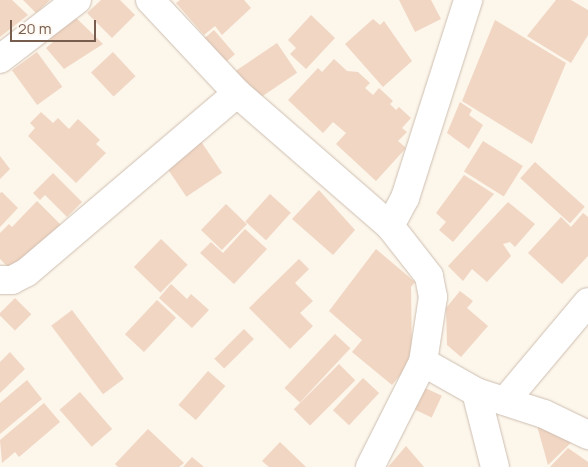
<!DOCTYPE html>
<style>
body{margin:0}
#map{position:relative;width:588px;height:467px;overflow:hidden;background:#fcf6eb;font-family:Manrope,sans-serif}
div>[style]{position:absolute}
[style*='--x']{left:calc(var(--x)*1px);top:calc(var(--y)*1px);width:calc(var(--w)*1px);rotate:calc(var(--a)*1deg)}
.building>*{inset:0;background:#f1d6c3;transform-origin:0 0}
.roads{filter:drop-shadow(0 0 1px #cebeb0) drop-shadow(0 0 1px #cebeb0)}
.street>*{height:28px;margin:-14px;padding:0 14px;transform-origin:14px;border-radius:14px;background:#fff}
span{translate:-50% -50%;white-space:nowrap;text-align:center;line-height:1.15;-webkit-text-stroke:4.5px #fef9f2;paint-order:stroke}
.scale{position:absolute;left:10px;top:20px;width:86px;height:22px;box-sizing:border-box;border:2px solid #775d4e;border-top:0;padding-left:6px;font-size:15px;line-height:18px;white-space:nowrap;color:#775d4e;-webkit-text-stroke:4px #fef9f2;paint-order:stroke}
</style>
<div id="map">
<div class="building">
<i style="clip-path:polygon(0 0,12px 0,28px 15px,0 37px)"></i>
<i style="clip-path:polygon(23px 0,50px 0,36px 13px)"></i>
<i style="clip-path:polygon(101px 0,120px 0,135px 15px,112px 38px,87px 13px)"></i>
<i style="clip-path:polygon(180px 0,244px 0,251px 8px,222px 35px,215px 26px,204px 35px,176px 3px)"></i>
<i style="clip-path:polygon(399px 0,431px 0,441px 19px,415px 32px)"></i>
<i style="clip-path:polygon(556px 0,571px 0,588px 10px,588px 35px,571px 63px,527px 36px)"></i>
<i style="clip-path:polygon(70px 12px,103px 44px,64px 69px,46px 48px,53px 42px,47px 36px)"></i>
<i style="clip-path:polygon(311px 15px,335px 38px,306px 69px,290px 54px,296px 48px,288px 40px)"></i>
<i style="clip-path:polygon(373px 19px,380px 25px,384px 21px,412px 61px,383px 87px,345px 44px)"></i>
<i style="clip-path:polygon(495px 20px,566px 63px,532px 144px,462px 101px)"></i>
<i style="left:214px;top:30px;width:32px;height:20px;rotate:49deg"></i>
<i style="left:277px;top:43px;width:36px;height:51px;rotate:56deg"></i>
<i style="left:37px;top:52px;width:43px;height:31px;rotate:54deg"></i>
<i style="left:113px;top:52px;width:33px;height:30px;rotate:47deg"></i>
<i style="clip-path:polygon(334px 59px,347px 71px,358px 72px,370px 83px,365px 88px,373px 95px,379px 88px,393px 101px,390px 104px,396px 110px,399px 107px,411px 118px,402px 128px,407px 132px,398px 141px,406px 148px,376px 181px,336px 144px,346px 133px,333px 122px,323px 133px,288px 100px,318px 68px,322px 72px)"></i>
<i style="clip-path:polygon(460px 102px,472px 110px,469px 115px,483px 125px,469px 149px,447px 133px)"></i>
<i style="clip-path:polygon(41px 112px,53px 123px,58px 118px,69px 129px,78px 119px,100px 140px,96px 144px,106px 153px,76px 183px,28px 136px,35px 128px,30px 123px)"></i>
<i style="left:198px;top:137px;width:43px;height:43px;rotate:56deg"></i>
<i style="left:483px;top:141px;width:47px;height:36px;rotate:32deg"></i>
<i style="clip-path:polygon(0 156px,10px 169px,0 179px)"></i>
<i style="left:535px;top:162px;width:67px;height:22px;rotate:42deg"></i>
<i style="clip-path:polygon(53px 173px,82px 202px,67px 217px,45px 195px,40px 200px,33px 193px)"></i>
<i style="clip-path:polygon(464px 175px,494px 194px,453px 242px,439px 230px,446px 222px,436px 213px)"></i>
<i style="clip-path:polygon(319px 190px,355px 230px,333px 255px,292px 219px)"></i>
<i style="clip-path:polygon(2px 192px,18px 208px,0 227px,0 193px)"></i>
<i style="left:270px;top:194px;width:28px;height:37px;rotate:42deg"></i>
<i style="clip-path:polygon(37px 201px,61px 225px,12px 271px,0 259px,0 233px,9px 224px,12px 227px)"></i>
<i style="clip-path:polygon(508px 202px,535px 224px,515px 247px,510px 242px,503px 244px,511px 256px,487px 282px,472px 269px,463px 281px,448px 266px)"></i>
<i style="left:226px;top:204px;width:29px;height:36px;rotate:44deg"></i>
<i style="clip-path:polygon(583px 213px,588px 217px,588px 256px,562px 284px,528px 253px,561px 217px,571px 227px)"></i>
<i style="clip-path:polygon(245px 229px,267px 249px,234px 284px,200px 253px,211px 242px,223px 253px)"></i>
<i style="left:161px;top:239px;width:37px;height:39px;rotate:44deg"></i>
<i style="clip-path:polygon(376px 249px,415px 282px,411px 287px,412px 361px,392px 385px,352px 352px,362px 340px,329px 311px)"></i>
<i style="clip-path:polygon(299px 259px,309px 269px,295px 283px,313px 301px,300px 313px,313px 326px,290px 349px,249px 308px)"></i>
<i style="clip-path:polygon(171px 284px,187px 299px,191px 294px,209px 310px,192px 328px,159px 298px)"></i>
<i style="clip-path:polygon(460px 291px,473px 301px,467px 308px,488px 326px,461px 357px,447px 345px,446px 308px)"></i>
<i style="left:15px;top:298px;width:23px;height:23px;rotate:45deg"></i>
<i style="left:157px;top:300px;width:26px;height:47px;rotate:43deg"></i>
<i style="left:72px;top:310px;width:86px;height:26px;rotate:53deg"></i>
<i style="left:244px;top:329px;width:14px;height:42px;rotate:45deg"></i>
<i style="left:335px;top:334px;width:21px;height:74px;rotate:43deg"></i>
<i style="clip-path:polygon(10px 352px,25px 369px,0 393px,0 362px)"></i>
<i style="left:339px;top:364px;width:23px;height:64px;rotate:45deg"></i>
<i style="left:208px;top:371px;width:23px;height:45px;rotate:41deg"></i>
<i style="left:363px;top:378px;width:22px;height:44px;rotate:43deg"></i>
<i style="clip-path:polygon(27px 380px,42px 399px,0 434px,0 403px)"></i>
<i style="left:421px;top:386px;width:23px;height:24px;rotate:25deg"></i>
<i style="left:80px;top:392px;width:49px;height:27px;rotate:49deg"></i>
<i style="clip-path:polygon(44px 403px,60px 422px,19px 457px,15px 452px,2px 463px,0 440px)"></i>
<i style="clip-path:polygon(534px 415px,578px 436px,548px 465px)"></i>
<i style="clip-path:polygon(148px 429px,184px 463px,179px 467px,118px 467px,115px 464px)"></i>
<i style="clip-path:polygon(280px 442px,306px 467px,269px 467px,262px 461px)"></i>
<i style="clip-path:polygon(406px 446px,424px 467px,388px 467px)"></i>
<i style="clip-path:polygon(568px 448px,588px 462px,588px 467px,550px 467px)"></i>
<i style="clip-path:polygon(192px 457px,204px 467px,183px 467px)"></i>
</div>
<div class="roads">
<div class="street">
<i style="--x:150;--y:0;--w:127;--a:46.9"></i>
<i style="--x:237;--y:93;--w:203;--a:41"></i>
<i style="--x:0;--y:59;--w:97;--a:-37.5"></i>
<i style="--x:0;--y:280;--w:12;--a:0"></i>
<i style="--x:12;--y:280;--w:17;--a:-28"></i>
<i style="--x:27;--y:272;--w:276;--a:-40.4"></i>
<i style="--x:423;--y:362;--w:61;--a:29.5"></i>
<i style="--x:476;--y:392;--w:71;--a:17.9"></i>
<i style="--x:544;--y:414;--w:49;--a:25.5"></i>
<i style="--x:476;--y:392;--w:77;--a:75.8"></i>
<i style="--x:505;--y:401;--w:129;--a:-50"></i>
<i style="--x:370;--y:467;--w:118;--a:-63.2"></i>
<i style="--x:423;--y:362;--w:66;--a:-81.3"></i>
<i style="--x:433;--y:297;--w:21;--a:-101"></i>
<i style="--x:429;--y:276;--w:63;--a:-128"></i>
<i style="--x:390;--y:226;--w:32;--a:-62"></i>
<i style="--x:405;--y:198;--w:208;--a:-72.3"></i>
</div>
</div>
<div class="scale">20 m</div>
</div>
